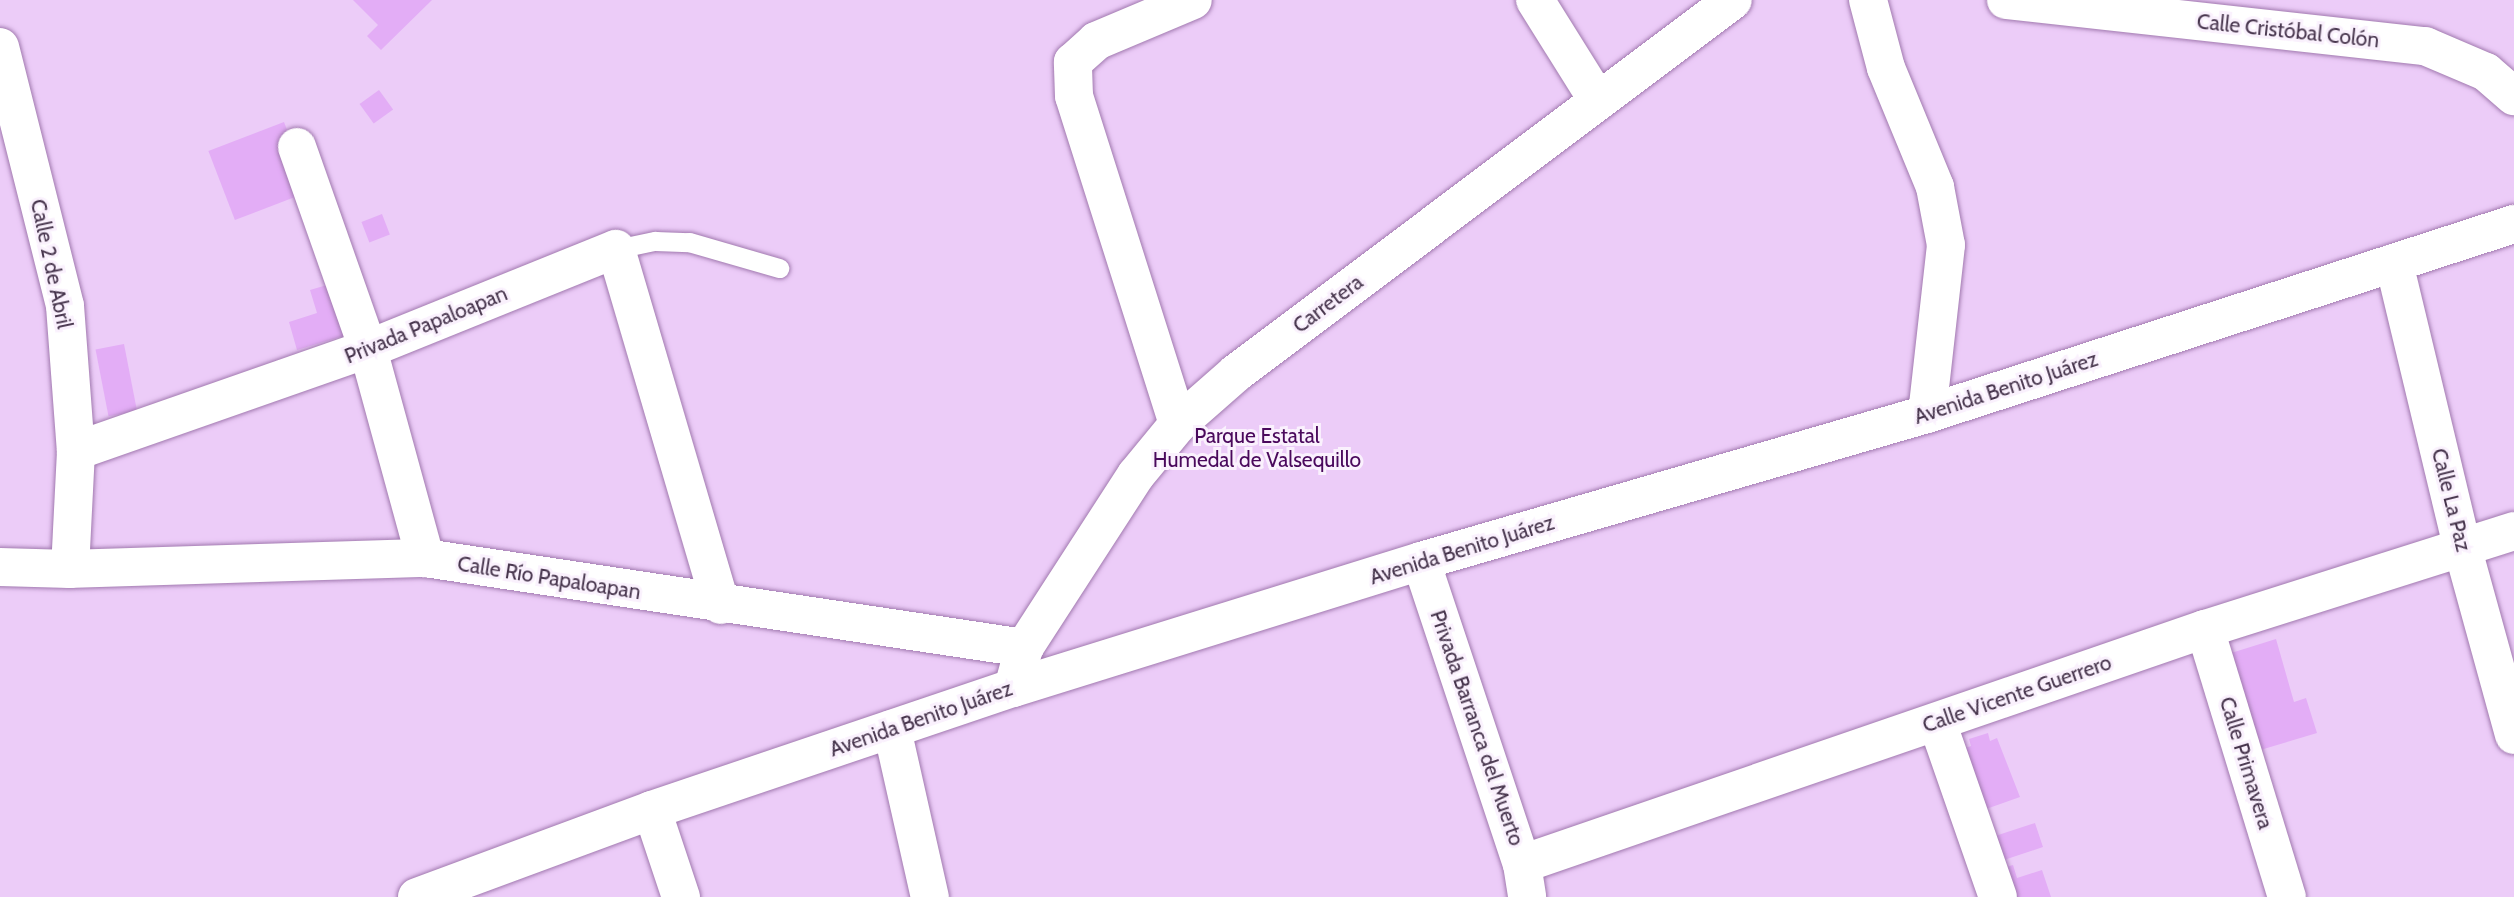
<!DOCTYPE html>
<meta charset="utf-8">
<style>
body{margin:0}
#map{position:relative;width:2514px;height:897px;overflow:hidden;background:#f2e0f8;font-family:Cabin,sans-serif}
div>[style]{position:absolute}
[style*='--x']{left:calc(var(--x)*1px);top:calc(var(--y)*1px);width:calc(var(--w)*1px);rotate:calc(var(--a)*1deg)}
.green>*{inset:0;background:#ecccf8;transform-origin:0 0}
.building>*{inset:0;background:#e3adf6;transform-origin:0 0}
.roads{filter:drop-shadow(0 0 2px #a179af) drop-shadow(0 0 2px #a179af)}
.lane>*{height:19px;margin:-9.5px;padding:0 9.5px;transform-origin:9.5px;border-radius:9.5px;background:#fff}
.street>*{height:38px;margin:-19px;padding:0 19px;transform-origin:19px;border-radius:19px;background:#fff}
.secondary>*{height:38px;margin:-19px;padding:0 19px;transform-origin:19px;border-radius:19px;background:#fff}
span{translate:-50% -50%;white-space:nowrap;text-align:center;line-height:1.15;-webkit-text-stroke:6px #faf1fd;paint-order:stroke}
.street-label{font-size:21px;color:#47354d}
.park-label{font-size:21px;color:#4a095c}
</style>
<div id="map">
<div class="green">
<i style="left:0;top:0;width:2514px;height:897px"></i>
</div>
<div class="building">
<i style="clip-path:polygon(353px 0,432px 0,381px 50px,367px 36px,378px 25px)"></i>
<i style="left:379px;top:90px;width:24px;height:24px;rotate:54deg"></i>
<i style="left:284px;top:122px;width:74px;height:81px;rotate:69deg"></i>
<i style="left:382px;top:214px;width:22px;height:22px;rotate:69deg"></i>
<i style="clip-path:polygon(337px 282px,353px 333px,297px 350px,289px 322px,317px 313px,310px 290px)"></i>
<i style="left:124px;top:344px;width:68px;height:29px;rotate:79deg"></i>
<i style="clip-path:polygon(2276px 639px,2294px 702px,2306px 698px,2317px 733px,2257px 751px,2228px 654px)"></i>
<i style="clip-path:polygon(1988px 733px,1990px 741px,1997px 738px,2020px 797px,1972px 814px,1951px 753px,1971px 746px,1969px 739px)"></i>
<i style="clip-path:polygon(2035px 823px,2043px 847px,2004px 860px,1986px 839px)"></i>
<i style="clip-path:polygon(2013px 865px,2017px 878px,2042px 870px,2051px 897px,2001px 897px,1993px 871px)"></i>
</div>
<div class="roads">
<div class="lane">
<i style="--x:616;--y:249;--w:40;--a:-12"></i>
<i style="--x:655;--y:241;--w:34;--a:2"></i>
<i style="--x:689;--y:242;--w:94;--a:16.1"></i>
</div>
<div class="street">
<i style="--x:1535;--y:0;--w:119;--a:58"></i>
<i style="--x:1868;--y:0;--w:70;--a:75.2"></i>
<i style="--x:1886;--y:68;--w:129;--a:67.6"></i>
<i style="--x:1935;--y:187;--w:59;--a:79.3"></i>
<i style="--x:1946;--y:245;--w:170;--a:96.4"></i>
<i style="--x:2006;--y:0;--w:422;--a:6.3"></i>
<i style="--x:2425;--y:46;--w:66;--a:23.1"></i>
<i style="--x:2486;--y:72;--w:37;--a:41"></i>
<i style="--x:0;--y:47;--w:267;--a:75.9"></i>
<i style="--x:65;--y:306;--w:145;--a:85.7"></i>
<i style="--x:76;--y:451;--w:118;--a:92.9"></i>
<i style="--x:297;--y:147;--w:214;--a:70.6"></i>
<i style="--x:368;--y:349;--w:217;--a:74.7"></i>
<i style="--x:2394;--y:263;--w:291;--a:76.5"></i>
<i style="--x:2462;--y:546;--w:196;--a:74.6"></i>
<i style="--x:1178;--y:424;--w:344;--a:-107.6"></i>
<i style="--x:1074;--y:96;--w:34;--a:-92"></i>
<i style="--x:1073;--y:62;--w:31;--a:-42"></i>
<i style="--x:1096;--y:41;--w:105;--a:-22.9"></i>
<i style="--x:76;--y:451;--w:309;--a:-19.3"></i>
<i style="--x:368;--y:349;--w:267;--a:-22"></i>
<i style="--x:616;--y:249;--w:371;--a:73.6"></i>
<i style="--x:1421;--y:561;--w:319;--a:71.6"></i>
<i style="--x:1522;--y:864;--w:33;--a:81"></i>
<i style="--x:0;--y:567;--w:70;--a:1.6"></i>
<i style="--x:70;--y:569;--w:355;--a:-1.8"></i>
<i style="--x:425;--y:558;--w:606;--a:8.54"></i>
<i style="--x:2205;--y:629;--w:280;--a:73"></i>
<i style="--x:1937;--y:722;--w:185;--a:70.8"></i>
<i style="--x:892;--y:729;--w:172;--a:77.3"></i>
<i style="--x:652;--y:810;--w:92;--a:71.6"></i>
<i style="--x:1522;--y:864;--w:722;--a:-18.99"></i>
<i style="--x:2205;--y:629;--w:324;--a:-17.6"></i>
<i style="--x:417;--y:897;--w:251;--a:-20.3"></i>
<i style="--x:652;--y:810;--w:381;--a:-18.7"></i>
<i style="--x:1013;--y:688;--w:427;--a:-17.3"></i>
<i style="--x:1421;--y:561;--w:527;--a:-16.2"></i>
<i style="--x:1927;--y:414;--w:617;--a:-17.94"></i>
</div>
<div class="secondary">
<i style="--x:1013;--y:688;--w:41;--a:-74.6"></i>
<i style="--x:1024;--y:648;--w:206;--a:-57.1"></i>
<i style="--x:1136;--y:475;--w:66;--a:-50.5"></i>
<i style="--x:1178;--y:424;--w:77;--a:-41.3"></i>
<i style="--x:1236;--y:373;--w:621;--a:-36.89"></i>
</div>
</div>
<div class="street-label">
<span style="left:2288px;top:31px;rotate:6deg">Calle Cristóbal Colón</span>
<span style="left:51px;top:264px;rotate:78deg">Calle 2 de Abril</span>
<span style="left:1328px;top:304px;rotate:-37deg">Carretera</span>
<span style="left:426px;top:325px;rotate:-22deg">Privada Papaloapan</span>
<span style="left:2006px;top:388px;rotate:-18deg">Avenida Benito Juárez</span>
<span style="left:2451px;top:500px;rotate:76deg">Calle La Paz</span>
<span style="left:1462px;top:550px;rotate:-17deg">Avenida Benito Juárez</span>
<span style="left:549px;top:578px;rotate:9deg">Calle Río Papaloapan</span>
<span style="left:2017px;top:694px;rotate:-19deg">Calle Vicente Guerrero</span>
<span style="left:921px;top:719px;rotate:-19deg">Avenida Benito Juárez</span>
<span style="left:1477px;top:728px;rotate:71deg">Privada Barranca del Muerto</span>
<span style="left:2246px;top:763px;rotate:73deg">Calle Primavera</span>
</div>
<div class="park-label">
<span style="left:1257px;top:448px">Parque Estatal<br>Humedal de Valsequillo</span>
</div>
</div>
